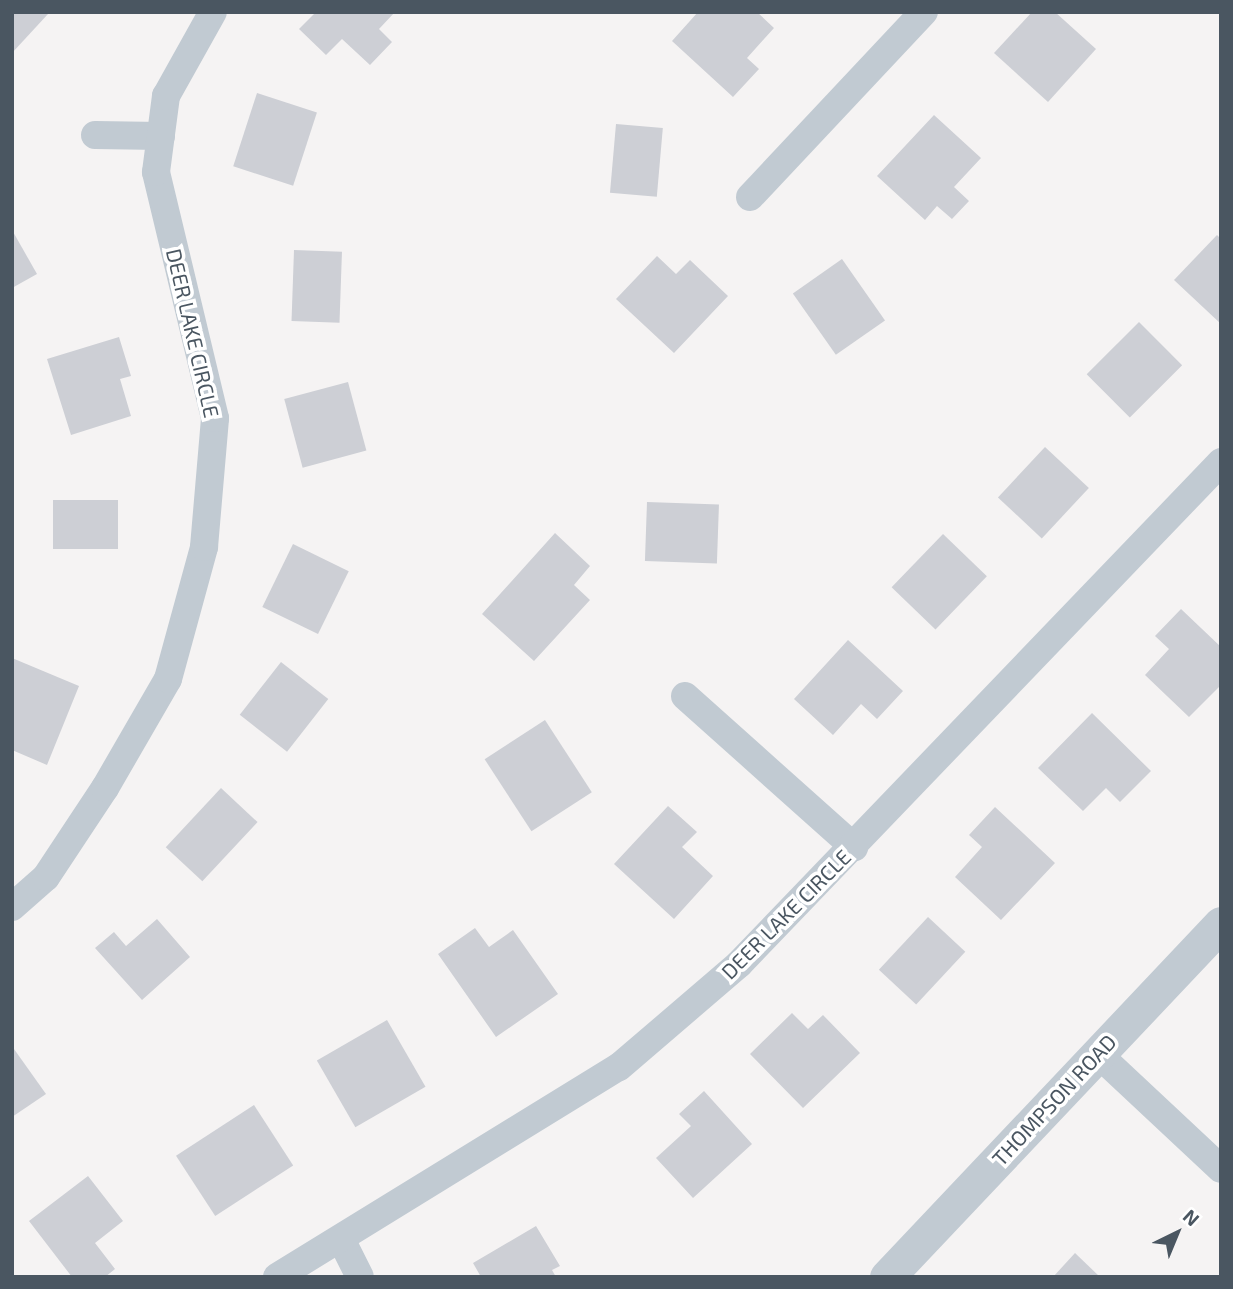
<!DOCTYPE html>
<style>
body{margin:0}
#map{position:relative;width:1233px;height:1289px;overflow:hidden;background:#f5f3f3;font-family:"Exo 2",sans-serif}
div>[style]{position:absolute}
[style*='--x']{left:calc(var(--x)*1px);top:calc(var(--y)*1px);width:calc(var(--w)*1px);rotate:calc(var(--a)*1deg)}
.building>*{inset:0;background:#cdcfd5;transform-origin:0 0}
.minor>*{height:28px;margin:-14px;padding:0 14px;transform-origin:14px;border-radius:14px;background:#c1cad2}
.tertiary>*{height:35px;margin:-17.5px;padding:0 17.5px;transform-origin:17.5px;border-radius:17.5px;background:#c1cad2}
span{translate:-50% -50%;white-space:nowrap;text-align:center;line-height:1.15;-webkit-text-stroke:7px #fff;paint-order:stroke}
.street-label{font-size:21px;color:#4a5661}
.frame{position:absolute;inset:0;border:14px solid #4a5661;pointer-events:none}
.north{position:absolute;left:1142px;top:1198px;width:70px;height:70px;-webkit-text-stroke:5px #fff;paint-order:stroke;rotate:43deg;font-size:19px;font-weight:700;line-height:28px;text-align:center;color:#4a5661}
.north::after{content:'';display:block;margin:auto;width:24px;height:32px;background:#4a5661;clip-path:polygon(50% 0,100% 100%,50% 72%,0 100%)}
</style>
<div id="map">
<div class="building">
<i style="clip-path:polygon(12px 12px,48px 14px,12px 53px)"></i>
<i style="clip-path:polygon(316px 12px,395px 12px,379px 29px,392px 42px,370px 65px,342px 39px,326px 55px,299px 29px)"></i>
<i style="clip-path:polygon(698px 12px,757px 12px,774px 28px,747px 58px,759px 69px,733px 97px,672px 41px)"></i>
<i style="clip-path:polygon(1032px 12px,1055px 12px,1096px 49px,1048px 102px,994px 53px)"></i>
<i style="left:257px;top:93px;width:63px;height:77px;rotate:18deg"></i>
<i style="clip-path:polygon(934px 115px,981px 158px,954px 187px,969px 201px,952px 219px,937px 206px,925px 220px,877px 176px)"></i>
<i style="left:616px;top:124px;width:47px;height:69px;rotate:5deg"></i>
<i style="clip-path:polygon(12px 230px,37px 274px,12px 288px)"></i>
<i style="clip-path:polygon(1217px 235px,1221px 239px,1221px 324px,1174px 280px)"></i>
<i style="left:294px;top:250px;width:48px;height:71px;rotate:2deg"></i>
<i style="clip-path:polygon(657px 256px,676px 274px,690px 260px,728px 296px,674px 353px,616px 299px)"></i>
<i style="left:842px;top:259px;width:75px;height:60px;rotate:55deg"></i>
<i style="left:1139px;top:322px;width:61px;height:74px;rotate:45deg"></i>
<i style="clip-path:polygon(119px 337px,131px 376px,120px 379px,131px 416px,71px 435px,47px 359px)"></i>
<i style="left:348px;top:382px;width:71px;height:66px;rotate:75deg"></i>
<i style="left:1045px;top:447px;width:60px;height:69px;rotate:43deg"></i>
<i style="left:53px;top:500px;width:65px;height:49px"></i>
<i style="left:647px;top:502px;width:72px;height:59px;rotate:2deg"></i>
<i style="clip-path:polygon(555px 533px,590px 566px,574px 585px,590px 600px,534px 661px,482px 614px)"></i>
<i style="left:943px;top:534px;width:61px;height:74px;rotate:44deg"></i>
<i style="left:293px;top:544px;width:62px;height:70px;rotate:26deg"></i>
<i style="clip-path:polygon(1181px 609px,1221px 647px,1221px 685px,1189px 717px,1145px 675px,1169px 649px,1155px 636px)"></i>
<i style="clip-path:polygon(848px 640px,903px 691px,877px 719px,861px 704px,833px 735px,794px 699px)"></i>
<i style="clip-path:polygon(12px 658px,79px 686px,47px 765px,12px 750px)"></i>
<i style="left:281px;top:662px;width:60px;height:67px;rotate:38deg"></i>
<i style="clip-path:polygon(1092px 713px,1151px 771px,1120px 802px,1106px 788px,1083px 811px,1038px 768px)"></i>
<i style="left:545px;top:720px;width:86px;height:72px;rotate:57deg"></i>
<i style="left:221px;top:788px;width:50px;height:81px;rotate:43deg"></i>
<i style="clip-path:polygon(668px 806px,697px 832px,682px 847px,713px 876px,674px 919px,614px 864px)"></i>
<i style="clip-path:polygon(995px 807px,1055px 863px,1001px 920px,955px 877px,982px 847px,969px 835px)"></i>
<i style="left:928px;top:917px;width:51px;height:72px;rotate:43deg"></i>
<i style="clip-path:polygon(157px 919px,190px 957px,142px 1000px,95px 948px,114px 932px,126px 946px)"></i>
<i style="clip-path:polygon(475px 928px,489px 947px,513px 930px,558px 994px,496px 1037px,438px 954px)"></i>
<i style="clip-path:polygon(792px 1013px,808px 1029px,823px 1015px,860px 1053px,803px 1108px,750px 1054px)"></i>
<i style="left:387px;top:1020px;width:77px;height:81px;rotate:60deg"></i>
<i style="clip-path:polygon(14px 1049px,46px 1094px,12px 1117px,12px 1050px)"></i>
<i style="clip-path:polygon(704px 1091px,752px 1144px,693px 1198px,656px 1158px,691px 1126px,679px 1114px)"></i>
<i style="left:254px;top:1105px;width:72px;height:93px;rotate:57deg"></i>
<i style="clip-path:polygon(88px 1176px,123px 1221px,95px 1243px,115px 1269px,105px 1277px,72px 1277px,29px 1221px)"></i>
<i style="clip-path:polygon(536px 1226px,560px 1266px,552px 1270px,556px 1277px,481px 1277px,473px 1263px)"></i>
<i style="clip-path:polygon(1075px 1253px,1100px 1277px,1053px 1277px)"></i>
</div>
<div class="minor">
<i style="--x:95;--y:135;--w:66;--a:0.9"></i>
<i style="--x:750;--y:197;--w:254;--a:-46.8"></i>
<i style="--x:685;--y:696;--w:227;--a:41.8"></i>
<i style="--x:12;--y:907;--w:45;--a:-41.4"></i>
<i style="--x:46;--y:877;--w:107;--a:-56.5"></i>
<i style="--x:105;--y:788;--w:126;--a:-60"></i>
<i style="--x:168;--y:679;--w:137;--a:-74.7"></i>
<i style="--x:204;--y:547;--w:129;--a:-85.1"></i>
<i style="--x:215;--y:418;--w:253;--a:-103.5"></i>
<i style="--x:156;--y:172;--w:77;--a:-82.5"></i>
<i style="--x:166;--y:96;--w:96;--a:-60.8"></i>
<i style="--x:1098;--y:1054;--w:168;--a:43.1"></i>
<i style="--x:341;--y:1239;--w:42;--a:63.4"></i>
<i style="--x:277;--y:1277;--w:401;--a:-31.6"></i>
<i style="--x:619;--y:1067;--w:158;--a:-40.6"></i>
<i style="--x:739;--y:964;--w:696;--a:-46.16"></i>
</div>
<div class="tertiary">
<i style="--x:887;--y:1277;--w:486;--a:-46.6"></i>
</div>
<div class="street-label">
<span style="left:193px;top:333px;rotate:77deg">DEER LAKE CIRCLE</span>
<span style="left:786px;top:914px;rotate:-45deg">DEER LAKE CIRCLE</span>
<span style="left:1054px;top:1100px;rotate:-47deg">THOMPSON ROAD</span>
</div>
<div class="frame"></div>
<div class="north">N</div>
</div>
